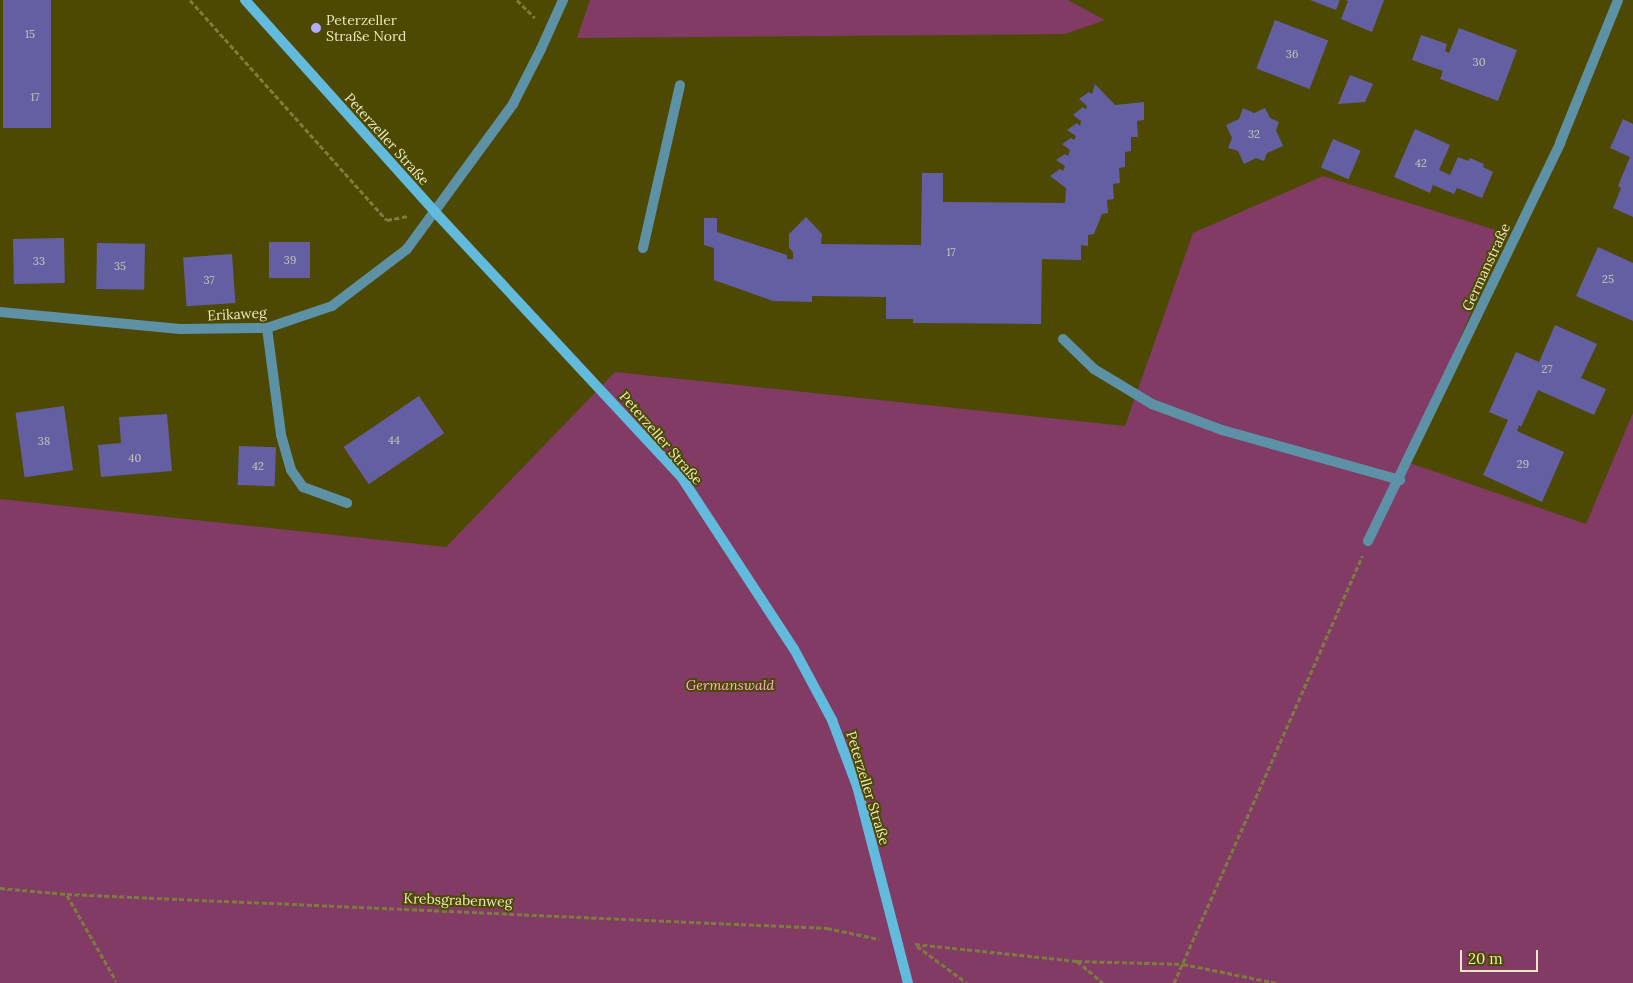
<!DOCTYPE html>
<meta charset="utf-8">
<style>
body{margin:0}
#map{position:relative;width:1633px;height:983px;overflow:hidden;background:#4d4902;font-family:Lora,serif}
div>[style]{position:absolute}
[style*='--x']{left:calc(var(--x)*1px);top:calc(var(--y)*1px);width:calc(var(--w)*1px);rotate:calc(var(--a)*1deg)}
.green>*{inset:0;background:#813b65}
.building>*{inset:0;background:#635fa2;transform-origin:0 0}
.path>*{height:3px;margin-top:-1.5px;transform-origin:0;background:repeating-linear-gradient(90deg,#7e7b3e 0 5px,transparent 0 7.5px)}
.service>*{height:10px;margin:-5px;padding:0 5px;transform-origin:5px;border-radius:5px;background:#5d91a6}
.minor>*{height:10px;margin:-5px;padding:0 5px;transform-origin:5px;border-radius:5px;background:#5d91a6}
.secondary>*{height:10px;margin:-5px;padding:0 5px;transform-origin:5px;border-radius:5px;background:#62badc}
.dots>*{width:14px;height:14px;translate:-50% -50%;box-sizing:border-box;border:2px solid #4d4902;border-radius:50%}
span{translate:-50% -50%;white-space:nowrap;text-align:center;line-height:1.15;-webkit-text-stroke:4px #4d4902;paint-order:stroke}
.number-label{font-size:11px;color:#c8c6b9}
.number-label span{-webkit-text-stroke-width:0}
.poi-label{font-size:14px;color:#eae8c1}
.left{translate:0 -50%;text-align:left}
.street-label{font-size:14px;color:#eae8c1}
.park-label{font-size:14px;color:#f9acd7;font-style:italic}
.scale{position:absolute;left:1460px;top:950px;width:78px;height:22px;box-sizing:border-box;border:2px solid #eae8c1;border-top:0;padding-left:6px;font-size:15px;line-height:18px;white-space:nowrap;color:#eae8c1;-webkit-text-stroke:4px #4d4902;paint-order:stroke}
</style>
<div id="map">
<div class="green">
<i style="clip-path:polygon(590px 0,1068px 0,1105px 20px,1065px 34px,577px 38px)"></i>
<i style="clip-path:polygon(1323px 176px,1505px 233px,1407px 462px,1586px 524px,1633px 413px,1633px 983px,0 983px,0 499px,446px 547px,615px 372px,1125px 426px,1193px 233px)"></i>
</div>
<div class="building">
<i style="left:3px;top:0;width:48px;height:128px"></i>
<i style="clip-path:polygon(1310px 0,1340px 0,1336px 10px)"></i>
<i style="clip-path:polygon(1345px 0,1384px 0,1372px 32px,1341px 19px,1348px 1px)"></i>
<i style="left:1275px;top:20px;width:57px;height:52px;rotate:21deg"></i>
<i style="clip-path:polygon(1459px 28px,1517px 50px,1498px 101px,1440px 79px,1443px 71px,1412px 60px,1421px 35px,1447px 44px,1445px 51px,1449px 53px)"></i>
<i style="clip-path:polygon(1350px 75px,1373px 84px,1365px 102px,1338px 104px)"></i>
<i style="clip-path:polygon(1095px 84px,1115px 105px,1144px 102px,1144px 120px,1137px 121px,1138px 137px,1131px 137px,1131px 151px,1125px 152px,1125px 167px,1119px 168px,1120px 183px,1113px 184px,1114px 199px,1107px 200px,1108px 213px,1102px 214px,1094px 234px,1088px 235px,1088px 246px,1081px 245px,1081px 260px,1042px 259px,1041px 324px,913px 323px,913px 319px,886px 319px,886px 297px,812px 296px,812px 302px,773px 301px,714px 280px,714px 248px,704px 245px,704px 218px,717px 218px,717px 232px,787px 255px,787px 259px,793px 259px,793px 252px,789px 248px,789px 234px,806px 217px,822px 234px,821px 244px,921px 245px,922px 173px,943px 173px,943px 202px,1065px 203px,1066px 188px,1050px 176px,1060px 169px,1063px 171px,1065px 166px,1056px 160px,1065px 154px,1068px 156px,1070px 150px,1062px 144px,1071px 138px,1074px 140px,1076px 136px,1067px 130px,1077px 123px,1080px 126px,1081px 121px,1073px 115px,1083px 107px,1086px 109px,1087px 106px,1079px 99px,1089px 92px,1092px 94px)"></i>
<i style="clip-path:polygon(1243px 108px,1254px 113px,1265px 108px,1270px 118px,1279px 122px,1276px 130px,1283px 146px,1267px 153px,1264px 161px,1256px 158px,1244px 164px,1238px 151px,1228px 148px,1232px 138px,1226px 125px,1239px 119px)"></i>
<i style="clip-path:polygon(1623px 119px,1633px 124px,1633px 217px,1613px 208px,1621px 188px,1618px 186px,1630px 157px,1610px 148px)"></i>
<i style="clip-path:polygon(1415px 129px,1450px 145px,1439px 170px,1450px 175px,1458px 157px,1468px 161px,1470px 158px,1484px 164px,1483px 167px,1493px 172px,1482px 198px,1457px 188px,1454px 194px,1433px 185px,1430px 193px,1394px 177px)"></i>
<i style="left:1333px;top:139px;width:30px;height:31px;rotate:23deg"></i>
<i style="left:64px;top:238px;width:45px;height:51px;rotate:89deg"></i>
<i style="left:269px;top:242px;width:41px;height:36px"></i>
<i style="left:97px;top:243px;width:48px;height:46px;rotate:1deg"></i>
<i style="clip-path:polygon(1598px 247px,1633px 263px,1633px 321px,1576px 296px)"></i>
<i style="left:232px;top:254px;width:49px;height:49px;rotate:86deg"></i>
<i style="clip-path:polygon(1555px 325px,1597px 344px,1581px 378px,1606px 389px,1594px 415px,1538px 390px,1521px 427px,1519px 425px,1517px 431px,1564px 452px,1542px 502px,1483px 475px,1508px 420px,1489px 412px,1516px 352px,1539px 362px)"></i>
<i style="left:419px;top:396px;width:45px;height:91px;rotate:56deg"></i>
<i style="left:64px;top:406px;width:65px;height:49px;rotate:82deg"></i>
<i style="clip-path:polygon(167px 414px,172px 471px,101px 477px,98px 445px,121px 443px,119px 417px)"></i>
<i style="left:239px;top:446px;width:37px;height:39px;rotate:2deg"></i>
</div>
<div class="path">
<i style="--x:190;--y:0;--w:295;--a:48.2"></i>
<i style="--x:387;--y:220;--w:21;--a:-11"></i>
<i style="--x:517;--y:0;--w:25;--a:45"></i>
<i style="--x:0;--y:888;--w:67;--a:5.1"></i>
<i style="--x:67;--y:894;--w:761;--a:2.56"></i>
<i style="--x:827;--y:928;--w:53;--a:11.9"></i>
<i style="--x:67;--y:895;--w:99;--a:60.3"></i>
<i style="--x:915;--y:944;--w:163;--a:6"></i>
<i style="--x:1077;--y:961;--w:106;--a:1.6"></i>
<i style="--x:1183;--y:964;--w:95;--a:11.5"></i>
<i style="--x:917;--y:946;--w:62;--a:36.5"></i>
<i style="--x:1077;--y:961;--w:34;--a:40"></i>
<i style="--x:1174;--y:983;--w:467;--a:-66.2"></i>
</div>
<div class="service">
<i style="--x:643;--y:248;--w:167;--a:-77.2"></i>
<i style="--x:267;--y:328;--w:108;--a:82.5"></i>
<i style="--x:281;--y:435;--w:36;--a:74"></i>
<i style="--x:291;--y:470;--w:21;--a:55"></i>
<i style="--x:303;--y:487;--w:47;--a:20"></i>
<i style="--x:1063;--y:339;--w:43;--a:44.1"></i>
<i style="--x:1094;--y:369;--w:68;--a:31.1"></i>
<i style="--x:1152;--y:404;--w:75;--a:20.4"></i>
<i style="--x:1222;--y:430;--w:185;--a:15.7"></i>
</div>
<div class="minor">
<i style="--x:0;--y:312;--w:181;--a:5.4"></i>
<i style="--x:180;--y:329;--w:87;--a:-0.7"></i>
<i style="--x:267;--y:328;--w:69;--a:-18.7"></i>
<i style="--x:332;--y:306;--w:94;--a:-37.2"></i>
<i style="--x:407;--y:249;--w:180;--a:-53.8"></i>
<i style="--x:513;--y:104;--w:62;--a:-63"></i>
<i style="--x:541;--y:49;--w:54;--a:-65.8"></i>
<i style="--x:1368;--y:541;--w:442;--a:-64.2"></i>
<i style="--x:1560;--y:143;--w:154;--a:-67.9"></i>
</div>
<div class="secondary">
<i style="--x:245;--y:0;--w:285;--a:48.1"></i>
<i style="--x:435;--y:212;--w:363;--a:47.1"></i>
<i style="--x:682;--y:478;--w:204;--a:56.8"></i>
<i style="--x:794;--y:649;--w:81;--a:61.8"></i>
<i style="--x:832;--y:720;--w:71;--a:69.3"></i>
<i style="--x:857;--y:786;--w:203;--a:75.5"></i>
</div>
<div class="dots">
<i style="left:316px;top:28px;background:#b0adfa"></i>
</div>
<div class="number-label">
<span style="left:30px;top:34px">15</span>
<span style="left:1292px;top:54px">36</span>
<span style="left:1479px;top:62px">30</span>
<span style="left:35px;top:97px">17</span>
<span style="left:1254px;top:134px">32</span>
<span style="left:1421px;top:163px">42</span>
<span style="left:951px;top:252px">17</span>
<span style="left:290px;top:260px">39</span>
<span style="left:39px;top:261px">33</span>
<span style="left:120px;top:266px">35</span>
<span style="left:1608px;top:279px">25</span>
<span style="left:209px;top:280px">37</span>
<span style="left:1547px;top:369px">27</span>
<span style="left:394px;top:440px">44</span>
<span style="left:44px;top:441px">38</span>
<span style="left:135px;top:458px">40</span>
<span style="left:1523px;top:464px">29</span>
<span style="left:258px;top:466px">42</span>
</div>
<div class="poi-label">
<span class="left" style="left:326px;top:28px">Peterzeller<br>Straße Nord</span>
</div>
<div class="street-label">
<span style="left:387px;top:139px;rotate:48deg">Peterzeller Straße</span>
<span style="left:1486px;top:267px;rotate:-65deg">Germanstraße</span>
<span style="left:237px;top:314px;rotate:-3deg">Erikaweg</span>
<span style="left:661px;top:438px;rotate:49deg">Peterzeller Straße</span>
<span style="left:868px;top:788px;rotate:73deg">Peterzeller Straße</span>
<span style="left:458px;top:900px;rotate:2deg">Krebsgrabenweg</span>
</div>
<div class="park-label">
<span style="left:730px;top:685px">Germanswald</span>
</div>
<div class="scale">20 m</div>
</div>
